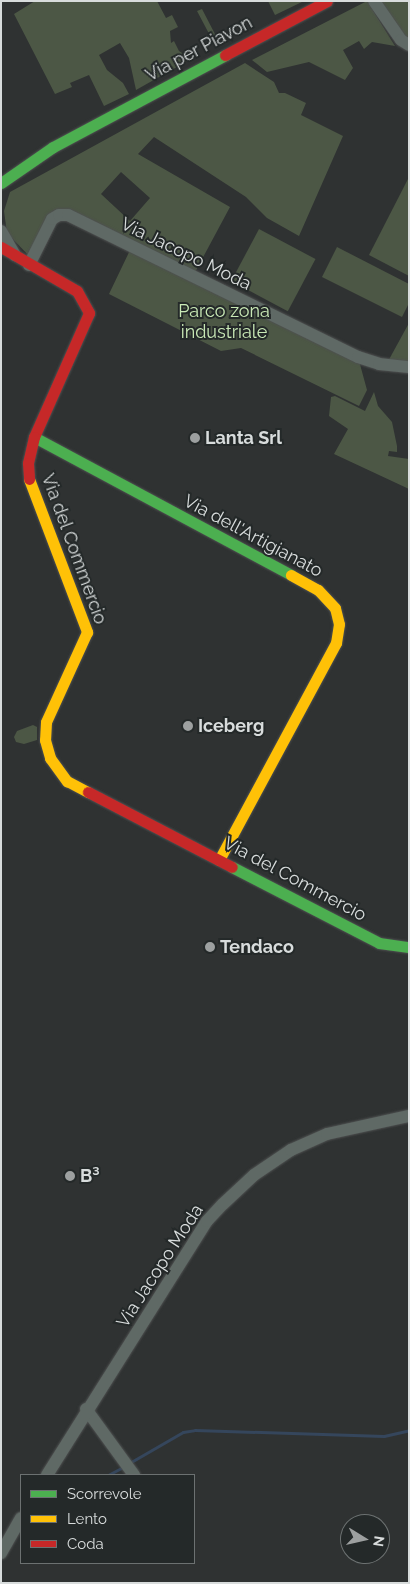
<!DOCTYPE html>
<meta charset="utf-8">
<style>
body{margin:0}
#map{position:relative;width:410px;height:1584px;overflow:hidden;background:#2f3232;font-family:Raleway,sans-serif}
div>[style]{position:absolute}
[style*='--x']{left:calc(var(--x)*1px);top:calc(var(--y)*1px);width:calc(var(--w)*1px);rotate:calc(var(--a)*1deg)}
.green>*{inset:0;background:#4c5745;transform-origin:0 0}
.stream>*{height:3px;margin:-1.5px;padding:0 1.5px;transform-origin:1.5px;border-radius:1.5px;background:#35465c}
.roads{filter:drop-shadow(0 0 1px #4e5050) drop-shadow(0 0 1px #4e5050)}
.street>*{height:12px;margin:-6px;padding:0 6px;transform-origin:6px;border-radius:6px;background:#5f6965}
.fast>*{height:11px;margin:-5.5px;padding:0 5.5px;transform-origin:5.5px;border-radius:5.5px;background:#4caf50}
.slow>*{height:11px;margin:-5.5px;padding:0 5.5px;transform-origin:5.5px;border-radius:5.5px;background:#ffc107}
.jam>*{height:11px;margin:-5.5px;padding:0 5.5px;transform-origin:5.5px;border-radius:5.5px;background:#c62828}
.dots>*{width:14px;height:14px;translate:-50% -50%;box-sizing:border-box;border:2px solid #242929;border-radius:50%}
span{translate:-50% -50%;white-space:nowrap;text-align:center;line-height:1.15;-webkit-text-stroke:4px #242929;paint-order:stroke}
.street-label{font-size:18px;color:#d8dcdc}
.park-label{font-size:18px;color:#c9e9b6}
.poi-label{font-size:18px;color:#d8dcdc;font-weight:700}
.left{translate:0 -50%;text-align:left}
.frame{position:absolute;inset:0;border:2px solid #d8dcdc;pointer-events:none}
.legend{position:absolute;left:20px;top:1474px;width:175px;height:90px;box-sizing:border-box;background:#242929;border:1px solid #6c7171;margin:0;padding:6px 9px;list-style:none;font-size:15px;color:#d8dcdc}
.legend li{display:flex;align-items:center;gap:10px;height:25px}
.legend b{width:25px;border:1px solid #6c7171}
.north{position:absolute;left:340px;top:1514px;width:50px;height:50px;box-sizing:border-box;background:#242929;border:1px solid #6c7171;border-radius:50%;rotate:99deg;font-size:14px;font-weight:700;line-height:20px;text-align:center;color:#d8dcdc}
.north::after{content:'';display:block;margin:auto;width:18px;height:22px;background:#9da0a0;clip-path:polygon(50% 0,100% 100%,50% 72%,0 100%)}
</style>
<div id="map">
<div class="green">
<i style="clip-path:polygon(35px 1px,157px 1px,166px 18px,172px 15px,178px 27px,170px 31px,171px 43px,174px 41px,179px 51px,191px 59px,136px 90px,129px 58px,120px 43px,99px 55px,107px 70px,123px 83px,129px 94px,104px 106px,89px 75px,70px 83px,72px 87px,55px 94px,14px 14px)"></i>
<i style="clip-path:polygon(268px 1px,304px 1px,275px 15px)"></i>
<i style="clip-path:polygon(367px 1px,395px 46px,372px 42px,364px 49px,359px 41px,343px 50px,353px 68px,345px 80px,309px 62px,267px 72px,252px 60px)"></i>
<i style="clip-path:polygon(374px 1px,409px 1px,409px 45px)"></i>
<i style="clip-path:polygon(202px 9px,216px 36px,223px 34px,227px 39px,215px 45px,197px 11px)"></i>
<i style="clip-path:polygon(evenodd,245px 63px,274px 82px,279px 93px,285px 93px,306px 103px,301px 115px,343px 136px,299px 236px,267px 218px,246px 197px,154px 137px,138px 154px,230px 207px,193px 276px,358px 357px,367px 390px,359px 406px,241px 348px,221px 351px,109px 294px,132px 246px,59px 215px,32px 259px,7px 233px,4px 211px,10px 192px,245px 63px,121px 172px,150px 198px,130px 221px,101px 194px,121px 172px)"></i>
<i style="clip-path:polygon(409px 177px,409px 276px,369px 255px)"></i>
<i style="left:259px;top:229px;width:64px;height:59px;rotate:28deg"></i>
<i style="clip-path:polygon(337px 247px,409px 284px,409px 303px,402px 317px,322px 277px)"></i>
<i style="clip-path:polygon(409px 323px,409px 367px,386px 365px)"></i>
<i style="clip-path:polygon(374px 392px,378px 406px,392px 422px,397px 446px,397px 452px,389px 451px,388px 456px,409px 459px,409px 489px,334px 454px,348px 429px,329px 416px,331px 397px,335px 396px,365px 411px)"></i>
<i style="clip-path:polygon(33px 725px,37px 727px,37px 740px,24px 744px,16px 742px,14px 737px,17px 731px)"></i>
</div>
<div class="stream">
<i style="--x:131;--y:1462;--w:60;--a:-30"></i>
<i style="--x:183;--y:1432;--w:12;--a:-9"></i>
<i style="--x:195;--y:1430;--w:189;--a:1.8"></i>
<i style="--x:384;--y:1436;--w:26;--a:-13"></i>
<i style="--x:108;--y:1475;--w:17;--a:-28"></i>
</div>
<div class="roads">
<div class="street">
<i style="--x:374;--y:1;--w:47;--a:55.3"></i>
<i style="--x:401;--y:40;--w:9;--a:32"></i>
<i style="--x:1;--y:231;--w:28;--a:60"></i>
<i style="--x:29;--y:265;--w:51;--a:-63.4"></i>
<i style="--x:52;--y:219;--w:8;--a:-30"></i>
<i style="--x:59;--y:215;--w:9;--a:0"></i>
<i style="--x:68;--y:215;--w:323;--a:26.1"></i>
<i style="--x:358;--y:357;--w:22;--a:18"></i>
<i style="--x:379;--y:364;--w:30;--a:6"></i>
<i style="--x:86;--y:1409;--w:82;--a:54"></i>
<i style="--x:47;--y:1475;--w:300;--a:-57.8"></i>
<i style="--x:207;--y:1221;--w:23;--a:-47"></i>
<i style="--x:223;--y:1204;--w:42;--a:-43.1"></i>
<i style="--x:254;--y:1175;--w:45;--a:-34"></i>
<i style="--x:291;--y:1150;--w:39;--a:-24"></i>
<i style="--x:327;--y:1134;--w:84;--a:-12.4"></i>
<i style="--x:1;--y:1553;--w:40;--a:-60.3"></i>
</div>
<div class="fast">
<i style="--x:1;--y:183;--w:63;--a:-34.7"></i>
<i style="--x:53;--y:147;--w:195;--a:-28.1"></i>
<i style="--x:34;--y:437;--w:292;--a:28.2"></i>
<i style="--x:232;--y:867;--w:165;--a:27.3"></i>
<i style="--x:379;--y:943;--w:28;--a:8"></i>
</div>
<div class="slow">
<i style="--x:29;--y:479;--w:164;--a:69.2"></i>
<i style="--x:87;--y:632;--w:99;--a:114.5"></i>
<i style="--x:46;--y:722;--w:18;--a:93"></i>
<i style="--x:45;--y:740;--w:19;--a:74"></i>
<i style="--x:50;--y:758;--w:29;--a:54"></i>
<i style="--x:67;--y:781;--w:24;--a:28"></i>
<i style="--x:219;--y:860;--w:247;--a:-61.7"></i>
<i style="--x:336;--y:643;--w:19;--a:-81"></i>
<i style="--x:339;--y:624;--w:16;--a:-104"></i>
<i style="--x:335;--y:608;--w:25;--a:-133"></i>
<i style="--x:318;--y:590;--w:31;--a:-151"></i>
</div>
<div class="jam">
<i style="--x:225;--y:55;--w:115;--a:-27.9"></i>
<i style="--x:1;--y:247;--w:88;--a:30.1"></i>
<i style="--x:77;--y:291;--w:25;--a:61"></i>
<i style="--x:89;--y:313;--w:136;--a:113.9"></i>
<i style="--x:34;--y:437;--w:27;--a:103"></i>
<i style="--x:28;--y:463;--w:16;--a:86"></i>
<i style="--x:88;--y:792;--w:162;--a:27.5"></i>
</div>
</div>
<div class="dots">
<i style="left:195px;top:438px;background:#9da0a0"></i>
<i style="left:188px;top:726px;background:#9da0a0"></i>
<i style="left:210px;top:947px;background:#9da0a0"></i>
<i style="left:70px;top:1176px;background:#9da0a0"></i>
</div>
<div class="street-label">
<span style="left:199px;top:49px;rotate:-28deg">Via per Piavon</span>
<span style="left:186px;top:254px;rotate:26deg">Via Jacopo Moda</span>
<span style="left:253px;top:536px;rotate:28deg">Via dell'Artigianato</span>
<span style="left:74px;top:549px;rotate:70deg">Via del Commercio</span>
<span style="left:295px;top:879px;rotate:28deg">Via del Commercio</span>
<span style="left:160px;top:1266px;rotate:-57deg">Via Jacopo Moda</span>
</div>
<div class="park-label">
<span style="left:224px;top:322px">Parco zona<br>industriale</span>
</div>
<div class="poi-label">
<span class="left" style="left:205px;top:438px">Lanta Srl</span>
<span class="left" style="left:198px;top:726px">Iceberg</span>
<span class="left" style="left:220px;top:947px">Tendaco</span>
<span class="left" style="left:80px;top:1176px">B³</span>
</div>
<div class="frame"></div>
<ul class="legend">
<li><b style="height:6px;background:#4caf50"></b>Scorrevole</li>
<li><b style="height:6px;background:#ffc107"></b>Lento</li>
<li><b style="height:6px;background:#c62828"></b>Coda</li>
</ul>
<div class="north">N</div>
</div>
